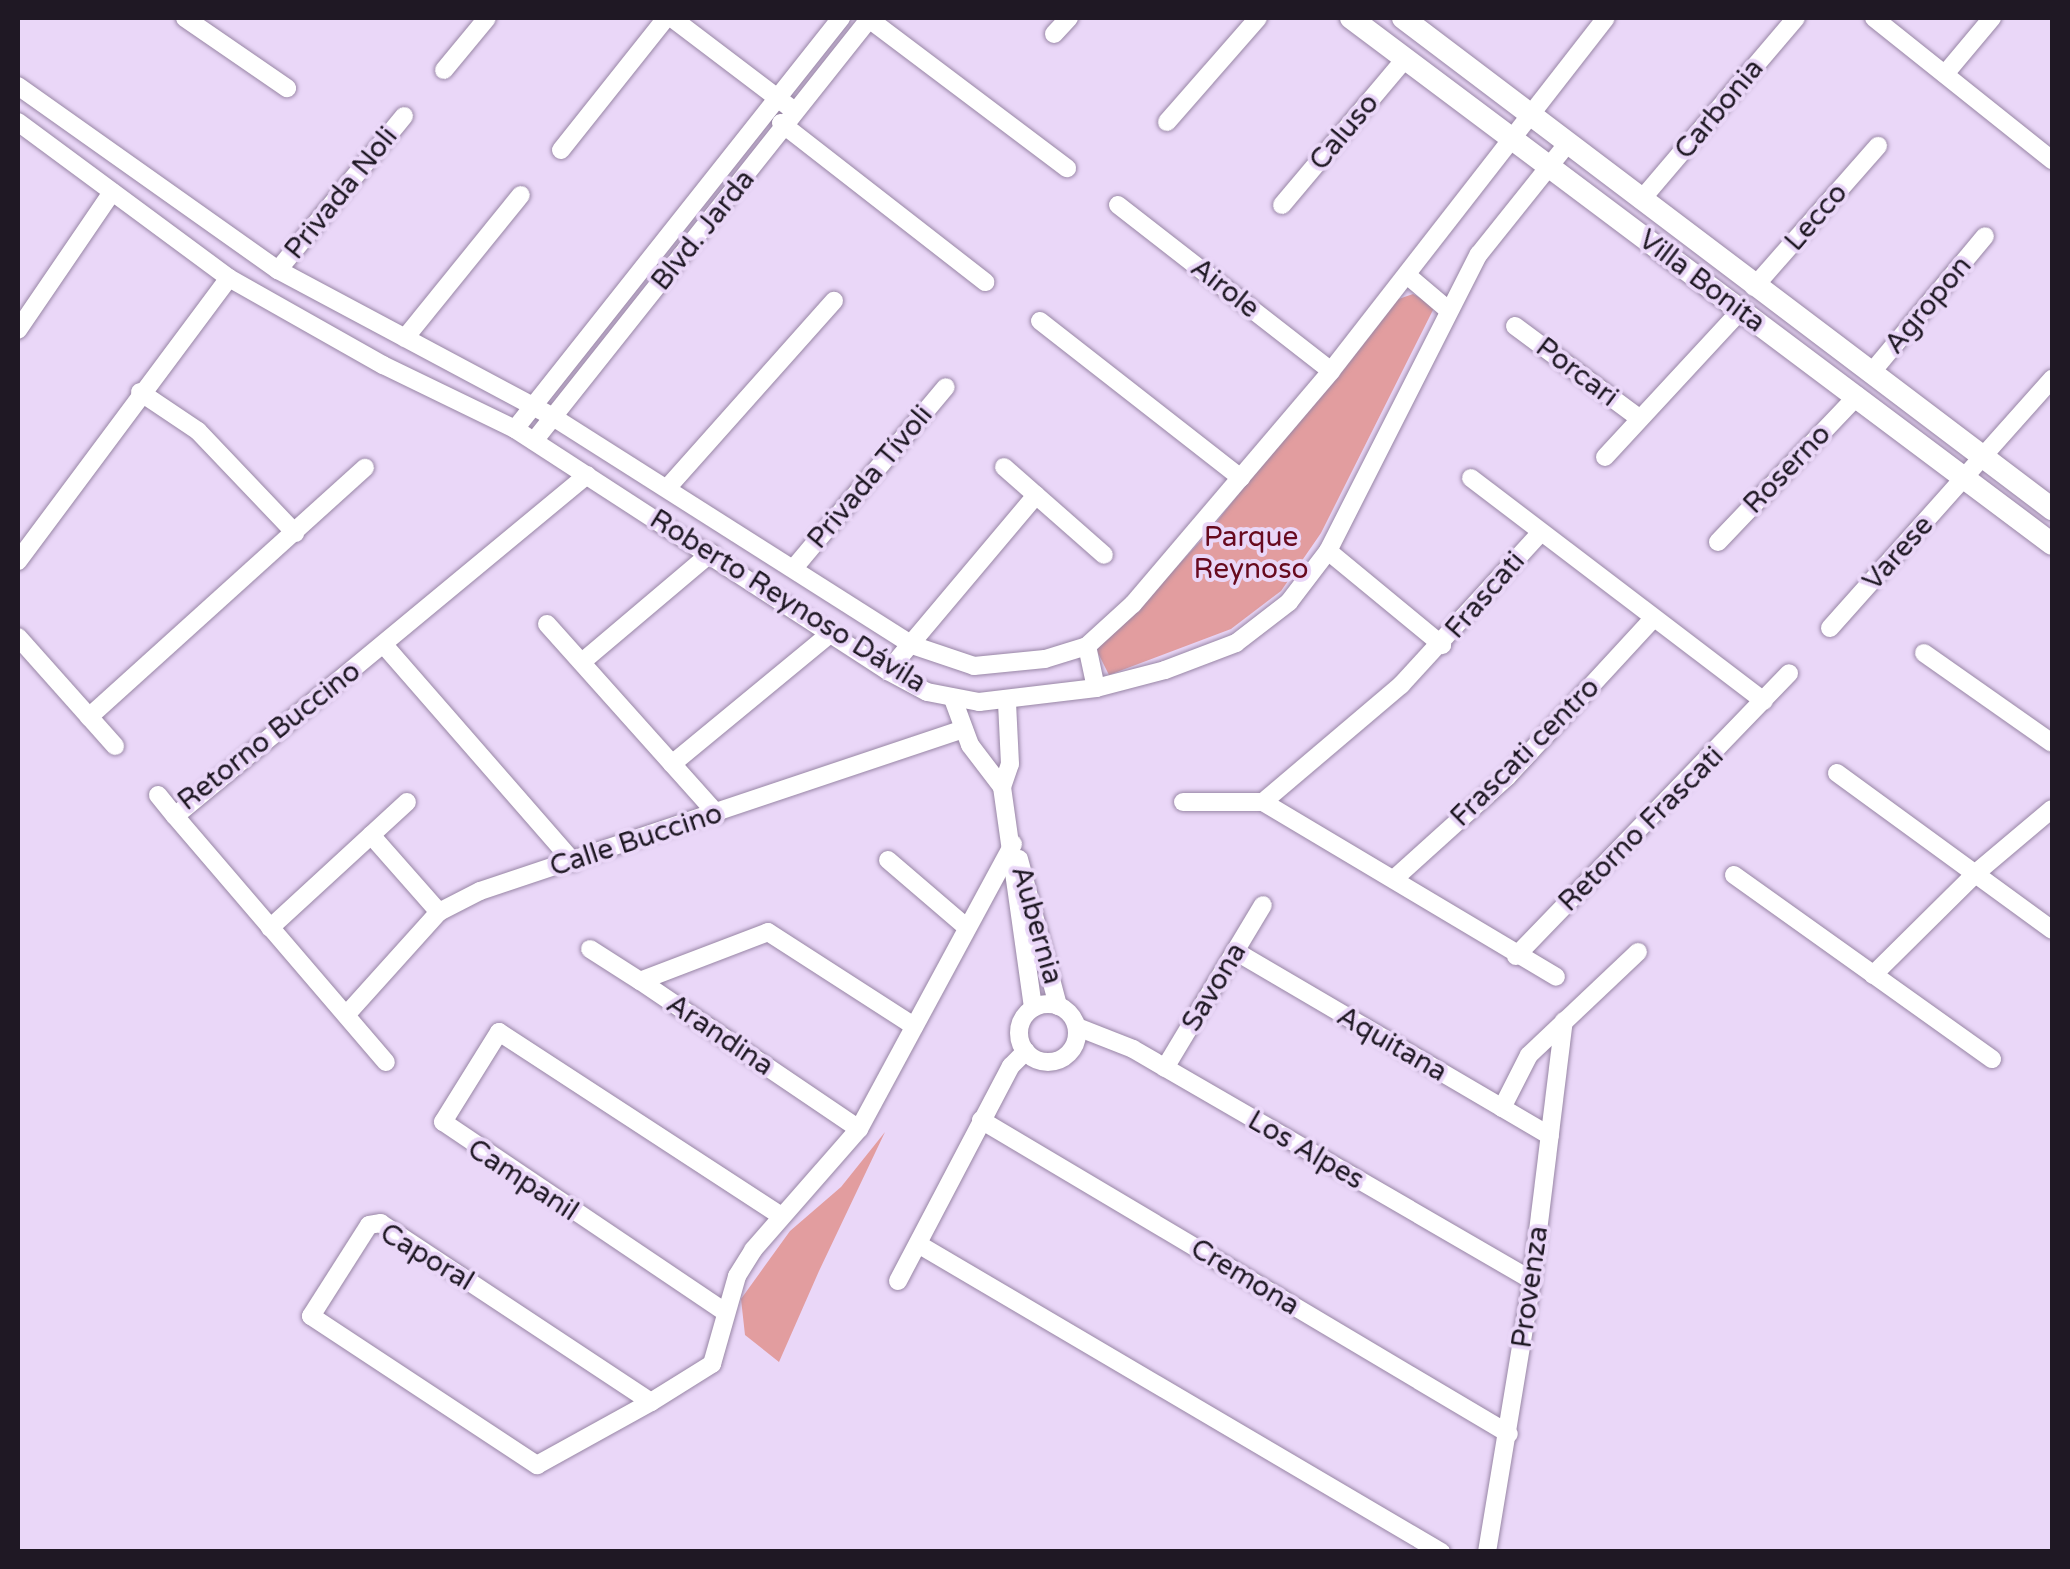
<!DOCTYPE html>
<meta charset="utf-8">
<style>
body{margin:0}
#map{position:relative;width:2070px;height:1569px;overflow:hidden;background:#ead7f8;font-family:"Varela Round",sans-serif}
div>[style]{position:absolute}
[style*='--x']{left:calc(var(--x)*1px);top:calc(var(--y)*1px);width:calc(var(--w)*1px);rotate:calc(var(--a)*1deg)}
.green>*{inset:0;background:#e29d9f}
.roads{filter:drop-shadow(0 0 2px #9886a5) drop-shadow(0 0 2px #9886a5)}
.minor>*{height:18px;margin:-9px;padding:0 9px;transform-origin:9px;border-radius:9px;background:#fff}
.minor>.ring{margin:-9px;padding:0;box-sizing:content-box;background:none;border:18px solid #fff;border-radius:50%}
.tertiary>*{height:22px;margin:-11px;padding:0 11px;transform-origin:11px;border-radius:11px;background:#fff}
span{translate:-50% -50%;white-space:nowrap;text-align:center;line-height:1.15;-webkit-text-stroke:8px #ead7f8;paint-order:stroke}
.street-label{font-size:28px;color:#1f1824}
.park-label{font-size:28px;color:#670a1e}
.frame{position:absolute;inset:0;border:20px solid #1f1824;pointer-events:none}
</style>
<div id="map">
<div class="green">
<i style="clip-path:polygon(1413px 294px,1435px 306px,1321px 533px,1281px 591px,1231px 629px,1109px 675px,1097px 651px,1103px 635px,1133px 614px,1207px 534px,1390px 302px)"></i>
<i style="clip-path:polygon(885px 1132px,819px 1271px,779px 1362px,745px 1335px,741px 1299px,790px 1231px,841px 1187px)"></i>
</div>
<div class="roads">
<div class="minor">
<i style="--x:185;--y:18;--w:124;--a:34.5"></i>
<i style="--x:672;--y:18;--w:146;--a:37.2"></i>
<i style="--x:1874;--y:18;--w:228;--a:38.6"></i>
<i style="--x:869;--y:19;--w:248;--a:37"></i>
<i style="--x:1054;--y:34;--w:22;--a:-47"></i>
<i style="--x:444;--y:70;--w:67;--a:-50.4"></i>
<i style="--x:1945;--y:74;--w:73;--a:-50"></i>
<i style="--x:18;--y:86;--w:319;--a:35.3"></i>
<i style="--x:278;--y:270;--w:312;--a:28.1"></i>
<i style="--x:553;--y:417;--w:425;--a:32.4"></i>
<i style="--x:912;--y:645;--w:65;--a:18.7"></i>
<i style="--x:974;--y:666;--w:71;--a:-5.6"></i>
<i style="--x:1045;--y:659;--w:44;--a:-17.2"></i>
<i style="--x:1087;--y:646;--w:62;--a:-42.4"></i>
<i style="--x:1133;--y:604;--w:306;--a:-49.6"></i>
<i style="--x:1331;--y:371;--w:447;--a:-52.1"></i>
<i style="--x:18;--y:122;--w:262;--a:36.5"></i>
<i style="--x:229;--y:278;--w:177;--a:29.5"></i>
<i style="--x:383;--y:365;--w:147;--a:25.9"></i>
<i style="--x:515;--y:429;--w:445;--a:33"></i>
<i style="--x:888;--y:671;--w:44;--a:28.3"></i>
<i style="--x:927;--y:692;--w:53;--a:10.9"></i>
<i style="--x:979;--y:702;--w:118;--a:-6.8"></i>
<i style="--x:1096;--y:688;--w:71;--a:-14.6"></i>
<i style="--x:1165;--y:670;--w:76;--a:-20.8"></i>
<i style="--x:1236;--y:643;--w:67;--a:-37.7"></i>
<i style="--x:1289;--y:602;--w:64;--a:-52.6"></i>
<i style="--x:1328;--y:551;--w:333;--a:-63.1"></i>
<i style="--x:1479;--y:254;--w:141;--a:-51.3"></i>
<i style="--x:1167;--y:122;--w:138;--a:-48.8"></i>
<i style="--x:781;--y:123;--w:259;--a:37.9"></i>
<i style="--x:561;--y:150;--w:169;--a:-51.5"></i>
<i style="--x:1641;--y:200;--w:239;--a:-49.6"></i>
<i style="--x:1118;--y:205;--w:270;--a:37.9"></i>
<i style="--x:1282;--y:205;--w:192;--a:-49.9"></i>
<i style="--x:278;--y:270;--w:199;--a:-50.7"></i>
<i style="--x:1407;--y:275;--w:52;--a:40.4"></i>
<i style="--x:1754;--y:287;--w:188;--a:-48.7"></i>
<i style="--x:1040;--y:321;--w:255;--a:38"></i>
<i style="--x:1515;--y:326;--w:154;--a:36.6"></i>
<i style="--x:18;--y:330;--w:167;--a:-55.7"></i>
<i style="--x:405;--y:338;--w:184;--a:-51"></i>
<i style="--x:1871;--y:373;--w:178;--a:-50.2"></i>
<i style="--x:140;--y:392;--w:70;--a:33.9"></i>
<i style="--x:198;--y:431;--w:141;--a:46.4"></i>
<i style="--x:515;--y:429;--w:525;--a:-51.58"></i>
<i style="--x:534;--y:441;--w:540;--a:-51.54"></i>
<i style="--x:1605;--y:457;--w:200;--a:-47.2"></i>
<i style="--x:1004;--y:467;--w:133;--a:41.3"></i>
<i style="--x:1471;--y:478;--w:368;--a:37.3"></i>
<i style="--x:669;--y:486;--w:248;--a:-48.3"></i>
<i style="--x:1718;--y:542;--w:202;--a:-46.4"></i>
<i style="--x:1328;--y:551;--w:148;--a:39.5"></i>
<i style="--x:18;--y:561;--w:353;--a:-53.3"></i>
<i style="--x:794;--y:568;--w:236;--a:-50"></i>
<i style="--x:547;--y:624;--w:255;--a:48.2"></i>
<i style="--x:1830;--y:628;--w:334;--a:-48.3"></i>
<i style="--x:18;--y:637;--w:146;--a:48.3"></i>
<i style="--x:384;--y:645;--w:288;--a:48.9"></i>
<i style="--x:1087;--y:646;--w:43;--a:77.9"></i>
<i style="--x:1924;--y:653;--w:156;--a:35.1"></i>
<i style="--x:582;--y:662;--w:169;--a:-40.2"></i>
<i style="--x:888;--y:671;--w:230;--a:-49.9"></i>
<i style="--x:953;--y:699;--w:49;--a:69.7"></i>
<i style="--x:970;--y:745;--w:53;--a:52.7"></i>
<i style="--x:1002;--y:787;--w:223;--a:82"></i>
<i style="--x:89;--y:717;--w:372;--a:-42.1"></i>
<i style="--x:672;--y:764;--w:206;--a:-39.5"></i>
<i style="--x:1837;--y:773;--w:266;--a:36.1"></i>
<i style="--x:1002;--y:787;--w:24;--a:-71"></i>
<i style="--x:1010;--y:764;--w:62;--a:-92.8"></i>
<i style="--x:158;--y:795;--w:27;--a:51"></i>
<i style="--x:175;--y:816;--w:535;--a:-39.61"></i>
<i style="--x:1183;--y:802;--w:80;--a:0"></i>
<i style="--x:1263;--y:802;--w:341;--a:30.8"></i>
<i style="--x:1263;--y:802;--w:181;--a:-40.3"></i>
<i style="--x:1401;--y:685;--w:207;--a:-47.5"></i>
<i style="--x:175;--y:816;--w:324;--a:49.4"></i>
<i style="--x:371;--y:835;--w:103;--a:48.6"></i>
<i style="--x:1019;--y:859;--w:152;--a:75.1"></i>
<i style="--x:888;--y:860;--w:101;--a:40.6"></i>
<i style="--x:1734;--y:875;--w:317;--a:35.5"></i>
<i style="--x:1394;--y:879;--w:152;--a:-42.1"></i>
<i style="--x:1507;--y:777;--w:214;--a:-47.3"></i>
<i style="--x:270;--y:928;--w:186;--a:-42.6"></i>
<i style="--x:590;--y:949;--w:59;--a:32.6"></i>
<i style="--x:1235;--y:951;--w:365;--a:30.4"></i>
<i style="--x:1516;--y:956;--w:393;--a:-46"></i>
<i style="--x:1873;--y:975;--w:145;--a:-44.7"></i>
<i style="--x:1976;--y:873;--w:99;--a:-40.1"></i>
<i class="ring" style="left:1019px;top:1004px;width:40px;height:40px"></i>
<i style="--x:347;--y:1014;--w:137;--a:-48"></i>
<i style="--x:439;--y:912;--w:46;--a:-27.1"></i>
<i style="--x:480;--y:891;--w:510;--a:-18.51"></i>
<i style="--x:1077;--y:1027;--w:60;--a:21.4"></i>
<i style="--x:1133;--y:1049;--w:461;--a:30.1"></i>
<i style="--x:1165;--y:1068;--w:190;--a:-59"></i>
<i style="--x:1502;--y:1108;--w:59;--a:-63"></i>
<i style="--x:1529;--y:1055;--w:150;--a:-43.4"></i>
<i style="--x:981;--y:1120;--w:614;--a:30.74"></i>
<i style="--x:859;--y:1129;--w:264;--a:-145.9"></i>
<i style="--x:640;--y:981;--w:137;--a:-20.9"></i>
<i style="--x:768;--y:932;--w:174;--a:32.8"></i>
<i style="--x:918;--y:1244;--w:607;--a:30.49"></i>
<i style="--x:898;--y:1281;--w:243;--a:-62.3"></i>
<i style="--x:1011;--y:1066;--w:21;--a:-45"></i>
<i style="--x:725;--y:1312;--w:340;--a:-146"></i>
<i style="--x:443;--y:1122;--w:106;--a:-58.1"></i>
<i style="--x:499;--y:1032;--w:333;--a:33.1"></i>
<i style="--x:651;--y:1402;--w:324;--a:-146.5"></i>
<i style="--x:381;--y:1223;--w:12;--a:171"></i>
<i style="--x:369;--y:1225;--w:108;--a:122.5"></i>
<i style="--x:311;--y:1316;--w:271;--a:33.4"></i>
<i style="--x:537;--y:1465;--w:130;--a:-28.9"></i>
<i style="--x:651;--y:1402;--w:72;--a:-31.9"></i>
<i style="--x:712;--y:1364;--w:91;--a:-74.1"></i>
<i style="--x:737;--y:1276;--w:31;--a:-58"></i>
<i style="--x:753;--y:1250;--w:161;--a:-48.8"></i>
<i style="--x:859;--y:1129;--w:324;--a:-61.6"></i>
<i style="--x:1487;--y:1552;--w:276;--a:-80.6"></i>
<i style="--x:1532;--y:1280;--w:261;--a:-83"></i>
</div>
<div class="tertiary">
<i style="--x:1351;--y:18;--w:876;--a:36.88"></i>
<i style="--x:1403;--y:18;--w:814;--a:37.11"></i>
</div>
</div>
<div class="street-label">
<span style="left:1719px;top:109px;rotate:-50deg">Carbonia</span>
<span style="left:1344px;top:132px;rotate:-50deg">Caluso</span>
<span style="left:341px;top:193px;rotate:-51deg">Privada Noli</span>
<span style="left:1816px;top:217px;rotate:-49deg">Lecco</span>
<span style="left:703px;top:230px;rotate:-51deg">Blvd. Jarda</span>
<span style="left:1702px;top:281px;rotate:37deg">Villa Bonita</span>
<span style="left:1225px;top:288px;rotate:38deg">Airole</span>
<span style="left:1928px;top:305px;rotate:-50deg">Agropon</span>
<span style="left:1577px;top:372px;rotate:37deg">Porcari</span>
<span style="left:1787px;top:469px;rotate:-46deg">Roserno</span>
<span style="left:870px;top:477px;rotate:-50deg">Privada Tívoli</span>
<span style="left:1898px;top:553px;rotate:-48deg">Varese</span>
<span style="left:1485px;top:595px;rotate:-49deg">Frascati</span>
<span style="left:788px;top:601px;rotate:32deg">Roberto Reynoso Dávila</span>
<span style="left:269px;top:736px;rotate:-38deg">Retorno Buccino</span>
<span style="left:1525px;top:752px;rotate:-45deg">Frascati centro</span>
<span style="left:1641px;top:829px;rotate:-45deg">Retorno Frascati</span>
<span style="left:636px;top:840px;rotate:-18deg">Calle Buccino</span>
<span style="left:1037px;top:925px;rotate:74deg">Aubernia</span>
<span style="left:1214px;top:987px;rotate:-59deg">Savona</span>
<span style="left:720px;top:1035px;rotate:34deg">Arandina</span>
<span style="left:1392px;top:1044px;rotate:30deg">Aquitana</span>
<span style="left:1306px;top:1150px;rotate:30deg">Los Alpes</span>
<span style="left:523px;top:1180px;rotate:33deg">Campanil</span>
<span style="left:427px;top:1257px;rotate:31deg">Caporal</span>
<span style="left:1245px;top:1277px;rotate:31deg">Cremona</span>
<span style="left:1530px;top:1287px;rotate:-82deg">Provenza</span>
</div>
<div class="park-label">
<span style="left:1251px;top:553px">Parque<br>Reynoso</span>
</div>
<div class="frame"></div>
</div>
